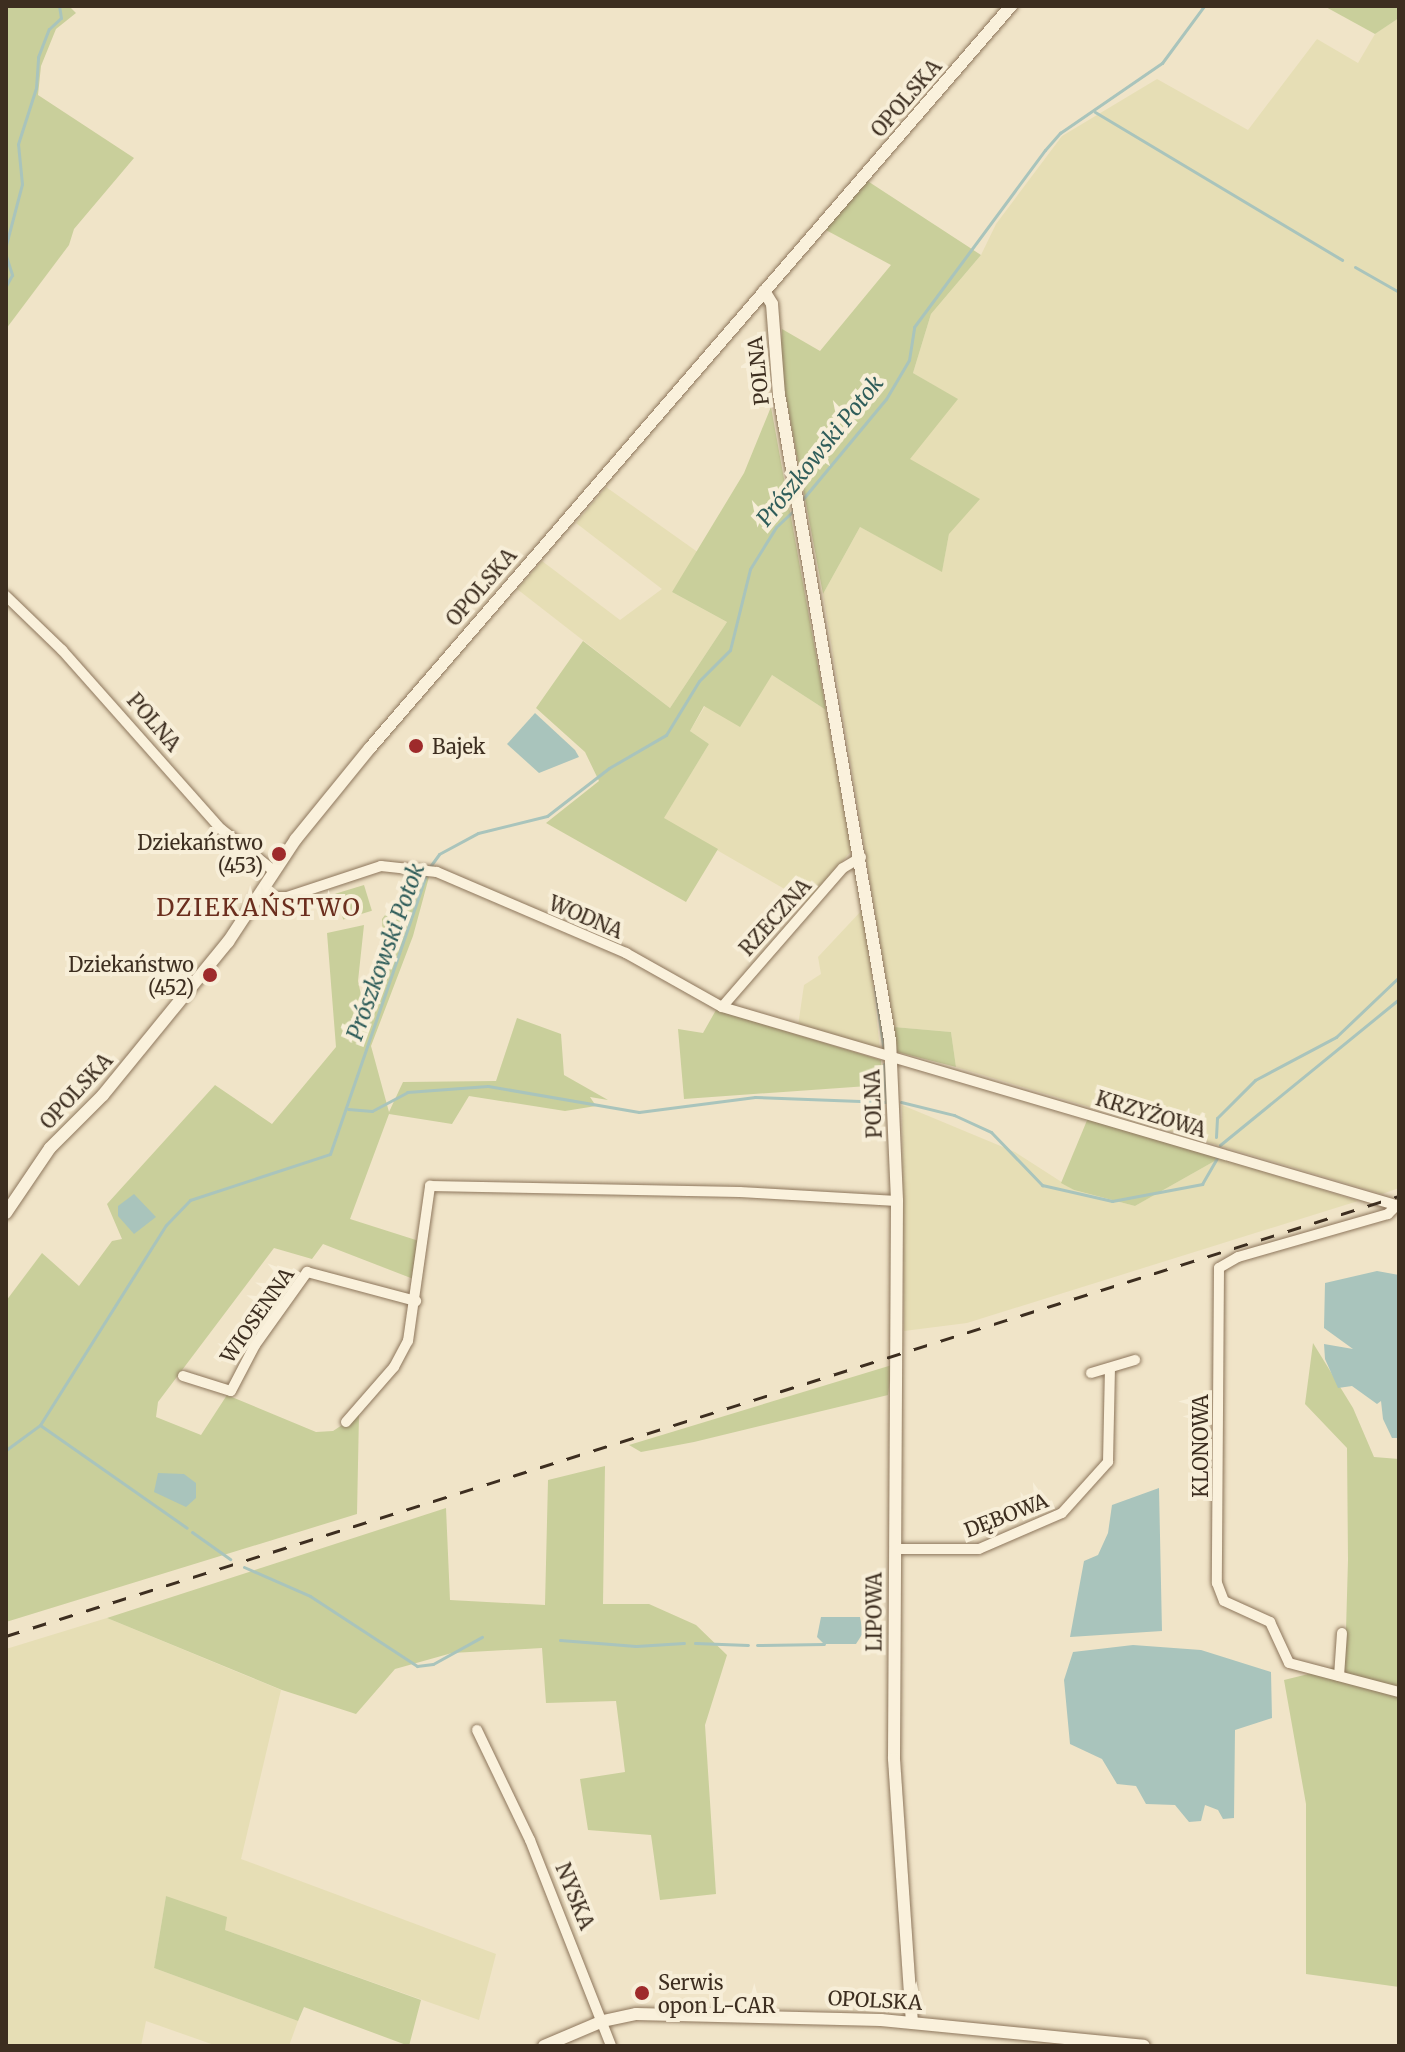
<!DOCTYPE html>
<meta charset="utf-8">
<style>
body{margin:0}
#map{position:relative;width:1405px;height:2052px;overflow:hidden;background:#f0e4c8;font-family:Merriweather,serif}
div>[style]{position:absolute}
[style*='--x']{left:calc(var(--x)*1px);top:calc(var(--y)*1px);width:calc(var(--w)*1px);rotate:calc(var(--a)*1deg)}
.farmland>*{inset:0;background:#e6deb5}
.green>*{inset:0;background:#c9cf9b;transform-origin:0 0}
.water>*{inset:0;background:#a9c4bc}
.stream>*{height:3px;margin:-1.5px;padding:0 1.5px;transform-origin:1.5px;border-radius:1.5px;background:#a9c4bc}
.roads{filter:drop-shadow(0 0 2px #8d765c) drop-shadow(0 0 2px #8d765c)}
.minor>*{height:10px;margin:-5px;padding:0 5px;transform-origin:5px;border-radius:5px;background:#faf1dc}
.tertiary>*{height:12px;margin:-6px;padding:0 6px;transform-origin:6px;border-radius:6px;background:#faf1dc}
.rail>*{height:3px;margin-top:-1.5px;transform-origin:0;background:repeating-linear-gradient(90deg,#3d2e20 0 14px,transparent 0 28px)}
.dots>*{width:22px;height:22px;translate:-50% -50%;box-sizing:border-box;border:4px solid #f7eed8;border-radius:50%}
span{translate:-50% -50%;white-space:nowrap;text-align:center;line-height:1.15;-webkit-text-stroke:8px #f7eed8;paint-order:stroke}
.street-label{font-size:20px;color:#3d2e20}
.poi-label{font-size:20px;color:#3d2e20}
.left{translate:0 -50%;text-align:left}
.right{translate:-100% -50%;text-align:right}
.water-label{font-size:22px;color:#2f5d5a;font-style:italic}
.quarter-label{font-size:24px;color:#6b2e1e;letter-spacing:2px}
.frame{position:absolute;inset:0;border:8px solid #3d2e20;pointer-events:none}
</style>
<div id="map">
<div class="farmland">
<i style="clip-path:polygon(1399px 18px,1399px 1188px,1382px 1194px,956px 1067px,951px 1032px,894px 1027px,823px 594px,860px 527px,942px 571px,949px 534px,909px 459px,957px 399px,913px 373px,931px 314px,981px 255px,996px 224px,1062px 136px,1157px 79px,1248px 130px,1317px 39px,1358px 63px,1375px 34px)"></i>
<i style="clip-path:polygon(606px 487px,699px 553px,672px 592px,727px 622px,670px 708px,517px 589px,542px 561px,620px 620px,662px 589px,576px 523px)"></i>
<i style="clip-path:polygon(772px 675px,826px 710px,852px 850px,807px 902px,663px 819px,709px 744px,690px 731px,705px 706px)"></i>
<i style="clip-path:polygon(862px 910px,871px 968px,880px 1049px,798px 1026px,804px 985px,821px 974px,818px 957px)"></i>
<i style="clip-path:polygon(902px 1105px,1015px 1152px,1074px 1190px,1135px 1206px,1220px 1158px,1358px 1201px,967px 1323px,904px 1331px)"></i>
<i style="clip-path:polygon(107px 1618px,281px 1690px,241px 1859px,496px 1954px,479px 2020px,225px 1930px,166px 1896px,154px 1968px,298px 2021px,289px 2046px,217px 2046px,146px 2021px,141px 2046px,6px 2046px,6px 1649px)"></i>
</div>
<div class="green">
<i style="clip-path:polygon(6px 6px,69px 6px,76px 13px,56px 29px,41px 66px,38px 95px,134px 158px,74px 229px,69px 245px,6px 329px)"></i>
<i style="clip-path:polygon(1324px 6px,1399px 6px,1399px 18px,1375px 34px)"></i>
<i style="clip-path:polygon(866px 180px,981px 255px,931px 314px,913px 373px,958px 399px,910px 459px,980px 499px,949px 534px,942px 572px,860px 527px,823px 594px,780px 365px,782px 329px,820px 351px,891px 265px,824px 229px)"></i>
<i style="clip-path:polygon(771px 407px,826px 710px,772px 675px,740px 727px,704px 706px,690px 731px,709px 744px,664px 818px,718px 849px,686px 902px,546px 823px,599px 781px,585px 752px,536px 708px,583px 641px,670px 708px,727px 622px,672px 592px,744px 473px)"></i>
<i style="clip-path:polygon(417px 874px,429px 877px,413px 936px,371px 1046px,389px 1112px,403px 1082px,496px 1081px,517px 1018px,561px 1034px,564px 1075px,608px 1100px,590px 1097px,596px 1106px,565px 1111px,469px 1096px,452px 1124px,389px 1114px,350px 1219px,419px 1241px,416px 1280px,323px 1244px,312px 1259px,274px 1248px,158px 1402px,156px 1417px,201px 1435px,227px 1395px,316px 1432px,333px 1431px,359px 1414px,357px 1514px,6px 1622px,6px 1301px,42px 1253px,79px 1286px,112px 1241px,122px 1239px,107px 1204px,215px 1085px,272px 1124px,336px 1047px,327px 933px,364px 925px,358px 981px,363px 1004px,384px 974px,382px 919px)"></i>
<i style="left:364px;top:885px;width:27px;height:30px;rotate:73deg"></i>
<i style="clip-path:polygon(716px 1010px,881px 1060px,882px 1085px,684px 1099px,678px 1029px,703px 1033px)"></i>
<i style="clip-path:polygon(894px 1027px,951px 1032px,956px 1067px,897px 1052px)"></i>
<i style="clip-path:polygon(1088px 1118px,1220px 1158px,1135px 1206px,1074px 1190px,1061px 1183px)"></i>
<i style="clip-path:polygon(1313px 1343px,1353px 1408px,1374px 1457px,1399px 1459px,1399px 1987px,1306px 1974px,1306px 1804px,1284px 1680px,1345px 1665px,1348px 1560px,1347px 1448px,1305px 1404px)"></i>
<i style="clip-path:polygon(892px 1365px,888px 1395px,694px 1442px,641px 1452px,629px 1445px)"></i>
<i style="clip-path:polygon(605px 1466px,603px 1604px,649px 1604px,696px 1625px,727px 1655px,705px 1725px,716px 1894px,660px 1900px,651px 1835px,588px 1830px,580px 1779px,625px 1772px,616px 1701px,546px 1703px,542px 1648px,452px 1653px,395px 1669px,356px 1714px,282px 1690px,107px 1618px,446px 1508px,450px 1600px,545px 1605px,548px 1480px)"></i>
<i style="clip-path:polygon(166px 1896px,227px 1917px,225px 1930px,421px 2000px,409px 2046px,304px 2007px,298px 2021px,154px 1968px)"></i>
</div>
<div class="water">
<i style="clip-path:polygon(535px 713px,575px 750px,579px 757px,539px 773px,507px 744px)"></i>
<i style="clip-path:polygon(134px 1194px,156px 1217px,134px 1234px,118px 1216px,118px 1206px)"></i>
<i style="clip-path:polygon(1377px 1271px,1399px 1275px,1399px 1438px,1392px 1438px,1383px 1419px,1381px 1401px,1377px 1404px,1352px 1386px,1338px 1388px,1325px 1359px,1324px 1344px,1353px 1349px,1324px 1328px,1325px 1283px)"></i>
<i style="clip-path:polygon(158px 1473px,184px 1474px,196px 1483px,196px 1498px,186px 1507px,154px 1492px)"></i>
<i style="clip-path:polygon(1159px 1488px,1162px 1631px,1070px 1637px,1084px 1561px,1098px 1555px,1108px 1533px,1112px 1505px)"></i>
<i style="clip-path:polygon(821px 1617px,860px 1617px,863px 1633px,856px 1644px,824px 1644px,817px 1637px)"></i>
<i style="clip-path:polygon(1133px 1645px,1201px 1650px,1271px 1672px,1272px 1718px,1235px 1730px,1234px 1818px,1223px 1819px,1218px 1810px,1205px 1805px,1201px 1821px,1189px 1822px,1175px 1805px,1146px 1804px,1136px 1786px,1117px 1784px,1102px 1759px,1070px 1744px,1064px 1680px,1073px 1652px)"></i>
</div>
<div class="stream">
<i style="--x:1095;--y:112;--w:288;--a:30.9"></i>
<i style="--x:6;--y:245;--w:63;--a:-75.3"></i>
<i style="--x:22;--y:184;--w:40;--a:-95.7"></i>
<i style="--x:18;--y:144;--w:59;--a:-72.2"></i>
<i style="--x:36;--y:88;--w:31;--a:-86"></i>
<i style="--x:38;--y:57;--w:30;--a:-69"></i>
<i style="--x:49;--y:29;--w:16;--a:-43"></i>
<i style="--x:61;--y:18;--w:12;--a:-99"></i>
<i style="--x:6;--y:256;--w:20;--a:72"></i>
<i style="--x:12;--y:275;--w:13;--a:119"></i>
<i style="--x:1355;--y:267;--w:51;--a:29.6"></i>
<i style="--x:802;--y:500;--w:131;--a:-50.3"></i>
<i style="--x:886;--y:399;--w:45;--a:-59.5"></i>
<i style="--x:909;--y:360;--w:33;--a:-81"></i>
<i style="--x:914;--y:327;--w:220;--a:-53.5"></i>
<i style="--x:1045;--y:150;--w:23;--a:-49"></i>
<i style="--x:1060;--y:133;--w:124;--a:-34.5"></i>
<i style="--x:1162;--y:63;--w:71;--a:-53.6"></i>
<i style="--x:429;--y:868;--w:17;--a:-54"></i>
<i style="--x:439;--y:854;--w:44;--a:-28.3"></i>
<i style="--x:478;--y:833;--w:71;--a:-13.8"></i>
<i style="--x:547;--y:816;--w:78;--a:-37.7"></i>
<i style="--x:609;--y:768;--w:66;--a:-30.1"></i>
<i style="--x:666;--y:735;--w:63;--a:-58.6"></i>
<i style="--x:699;--y:681;--w:44;--a:-45"></i>
<i style="--x:730;--y:650;--w:83;--a:-76.1"></i>
<i style="--x:750;--y:569;--w:49;--a:-58.2"></i>
<i style="--x:776;--y:527;--w:26;--a:-43"></i>
<i style="--x:875;--y:988;--w:65;--a:82"></i>
<i style="--x:901;--y:1102;--w:55;--a:13.8"></i>
<i style="--x:954;--y:1115;--w:41;--a:24.7"></i>
<i style="--x:991;--y:1132;--w:74;--a:46.1"></i>
<i style="--x:1042;--y:1185;--w:72;--a:12.9"></i>
<i style="--x:1112;--y:1201;--w:92;--a:-10.7"></i>
<i style="--x:1202;--y:1184;--w:30;--a:-60"></i>
<i style="--x:348;--y:1109;--w:24;--a:5"></i>
<i style="--x:372;--y:1111;--w:40;--a:-28"></i>
<i style="--x:407;--y:1092;--w:81;--a:-4.2"></i>
<i style="--x:488;--y:1086;--w:153;--a:9.8"></i>
<i style="--x:639;--y:1112;--w:117;--a:-7.4"></i>
<i style="--x:755;--y:1097;--w:131;--a:2.2"></i>
<i style="--x:886;--y:1102;--w:38;--a:-93"></i>
<i style="--x:1216;--y:1137;--w:19;--a:-87"></i>
<i style="--x:1217;--y:1118;--w:54;--a:-45"></i>
<i style="--x:1255;--y:1080;--w:92;--a:-28"></i>
<i style="--x:1336;--y:1037;--w:87;--a:-43.6"></i>
<i style="--x:1220;--y:1145;--w:231;--a:-39.2"></i>
<i style="--x:40;--y:1425;--w:179;--a:35"></i>
<i style="--x:6;--y:1450;--w:42;--a:-36.3"></i>
<i style="--x:40;--y:1425;--w:236;--a:-57.8"></i>
<i style="--x:166;--y:1225;--w:35;--a:-46"></i>
<i style="--x:190;--y:1200;--w:147;--a:-18.2"></i>
<i style="--x:330;--y:1154;--w:295;--a:-71"></i>
<i style="--x:192;--y:1532;--w:47;--a:35.4"></i>
<i style="--x:244;--y:1567;--w:72;--a:23.7"></i>
<i style="--x:310;--y:1596;--w:128;--a:33.2"></i>
<i style="--x:417;--y:1666;--w:16;--a:-7"></i>
<i style="--x:433;--y:1664;--w:56;--a:-28.9"></i>
<i style="--x:560;--y:1640;--w:76;--a:4.5"></i>
<i style="--x:636;--y:1646;--w:48;--a:-3.6"></i>
<i style="--x:695;--y:1643;--w:53;--a:2.2"></i>
<i style="--x:757;--y:1645;--w:67;--a:-0.9"></i>
</div>
<div class="roads">
<div class="minor">
<i style="--x:6;--y:596;--w:78;--a:44"></i>
<i style="--x:62;--y:650;--w:239;--a:48.4"></i>
<i style="--x:221;--y:829;--w:68;--a:38.4"></i>
<i style="--x:260;--y:897;--w:27;--a:0"></i>
<i style="--x:287;--y:897;--w:99;--a:-18.3"></i>
<i style="--x:381;--y:866;--w:56;--a:6.1"></i>
<i style="--x:437;--y:872;--w:206;--a:23.2"></i>
<i style="--x:626;--y:953;--w:110;--a:29.4"></i>
<i style="--x:722;--y:1007;--w:706;--a:16.38"></i>
<i style="--x:722;--y:1007;--w:184;--a:-49"></i>
<i style="--x:843;--y:868;--w:21;--a:-31"></i>
<i style="--x:1397;--y:1205;--w:13;--a:135"></i>
<i style="--x:1388;--y:1214;--w:156;--a:164"></i>
<i style="--x:1238;--y:1257;--w:22;--a:150"></i>
<i style="--x:1219;--y:1268;--w:315;--a:90.4"></i>
<i style="--x:1217;--y:1583;--w:19;--a:69"></i>
<i style="--x:1224;--y:1601;--w:51;--a:24.5"></i>
<i style="--x:1270;--y:1622;--w:45;--a:65.1"></i>
<i style="--x:1289;--y:1663;--w:114;--a:14.8"></i>
<i style="--x:1091;--y:1373;--w:46;--a:-16.5"></i>
<i style="--x:183;--y:1376;--w:50;--a:17.4"></i>
<i style="--x:231;--y:1391;--w:52;--a:-62.4"></i>
<i style="--x:255;--y:1345;--w:90;--a:-54.5"></i>
<i style="--x:307;--y:1272;--w:113;--a:14.9"></i>
<i style="--x:346;--y:1422;--w:73;--a:-48.9"></i>
<i style="--x:394;--y:1367;--w:30;--a:-62"></i>
<i style="--x:408;--y:1341;--w:157;--a:-81.9"></i>
<i style="--x:430;--y:1186;--w:310;--a:1.1"></i>
<i style="--x:740;--y:1192;--w:157;--a:3.3"></i>
<i style="--x:895;--y:1549;--w:84;--a:0"></i>
<i style="--x:979;--y:1549;--w:90;--a:-23.4"></i>
<i style="--x:1062;--y:1513;--w:69;--a:-48"></i>
<i style="--x:1108;--y:1462;--w:94;--a:-88.8"></i>
<i style="--x:1339;--y:1676;--w:43;--a:-86"></i>
<i style="--x:477;--y:1730;--w:122;--a:64.3"></i>
<i style="--x:530;--y:1840;--w:221;--a:68.5"></i>
</div>
<div class="tertiary">
<i style="--x:764;--y:291;--w:15;--a:58"></i>
<i style="--x:772;--y:304;--w:90;--a:85.6"></i>
<i style="--x:779;--y:394;--w:655;--a:80.25"></i>
<i style="--x:890;--y:1040;--w:161;--a:87.5"></i>
<i style="--x:897;--y:1201;--w:558;--a:90.31"></i>
<i style="--x:894;--y:1759;--w:264;--a:86.1"></i>
<i style="--x:6;--y:1213;--w:78;--a:-55.9"></i>
<i style="--x:50;--y:1148;--w:75;--a:-45"></i>
<i style="--x:103;--y:1095;--w:198;--a:-50.8"></i>
<i style="--x:228;--y:942;--w:123;--a:-56.6"></i>
<i style="--x:296;--y:839;--w:117;--a:-50.9"></i>
<i style="--x:370;--y:748;--w:981;--a:-49.18"></i>
<i style="--x:544;--y:2046;--w:64;--a:-23"></i>
<i style="--x:603;--y:2021;--w:34;--a:-12"></i>
<i style="--x:636;--y:2014;--w:245;--a:1.4"></i>
<i style="--x:881;--y:2020;--w:264;--a:5.6"></i>
</div>
</div>
<div class="rail">
<i style="--x:6;--y:1636;--w:1461;--a:-17.53"></i>
</div>
<div class="dots">
<i style="left:416px;top:746px;background:#9e2a2b"></i>
<i style="left:279px;top:854px;background:#9e2a2b"></i>
<i style="left:210px;top:975px;background:#9e2a2b"></i>
<i style="left:642px;top:1993px;background:#9e2a2b"></i>
</div>
<div class="street-label">
<span style="left:906px;top:98px;rotate:-49deg">OPOLSKA</span>
<span style="left:758px;top:371px;rotate:-96deg">POLNA</span>
<span style="left:481px;top:587px;rotate:-49deg">OPOLSKA</span>
<span style="left:154px;top:722px;rotate:49deg">POLNA</span>
<span style="left:586px;top:917px;rotate:23deg">WODNA</span>
<span style="left:775px;top:917px;rotate:-48deg">RZECZNA</span>
<span style="left:76px;top:1091px;rotate:-47deg">OPOLSKA</span>
<span style="left:873px;top:1104px;rotate:-92deg">POLNA</span>
<span style="left:1151px;top:1114px;rotate:17deg">KRZYŻOWA</span>
<span style="left:257px;top:1315px;rotate:-55deg">WIOSENNA</span>
<span style="left:1200px;top:1446px;rotate:-90deg">KLONOWA</span>
<span style="left:1006px;top:1515px;rotate:-21deg">DĘBOWA</span>
<span style="left:874px;top:1612px;rotate:-90deg">LIPOWA</span>
<span style="left:575px;top:1896px;rotate:68deg">NYSKA</span>
<span style="left:875px;top:2000px;rotate:3deg">OPOLSKA</span>
</div>
<div class="poi-label">
<span class="left" style="left:432px;top:746px">Bajek</span>
<span class="right" style="left:263px;top:854px">Dziekaństwo<br>(453)</span>
<span class="right" style="left:194px;top:976px">Dziekaństwo<br>(452)</span>
<span class="left" style="left:658px;top:1994px">Serwis<br>opon L-CAR</span>
</div>
<div class="water-label">
<span style="left:820px;top:451px;rotate:-51deg">Prószkowski Potok</span>
<span style="left:386px;top:952px;rotate:-70deg">Prószkowski Potok</span>
</div>
<div class="quarter-label">
<span style="left:259px;top:908px">DZIEKAŃSTWO</span>
</div>
<div class="frame"></div>
</div>
